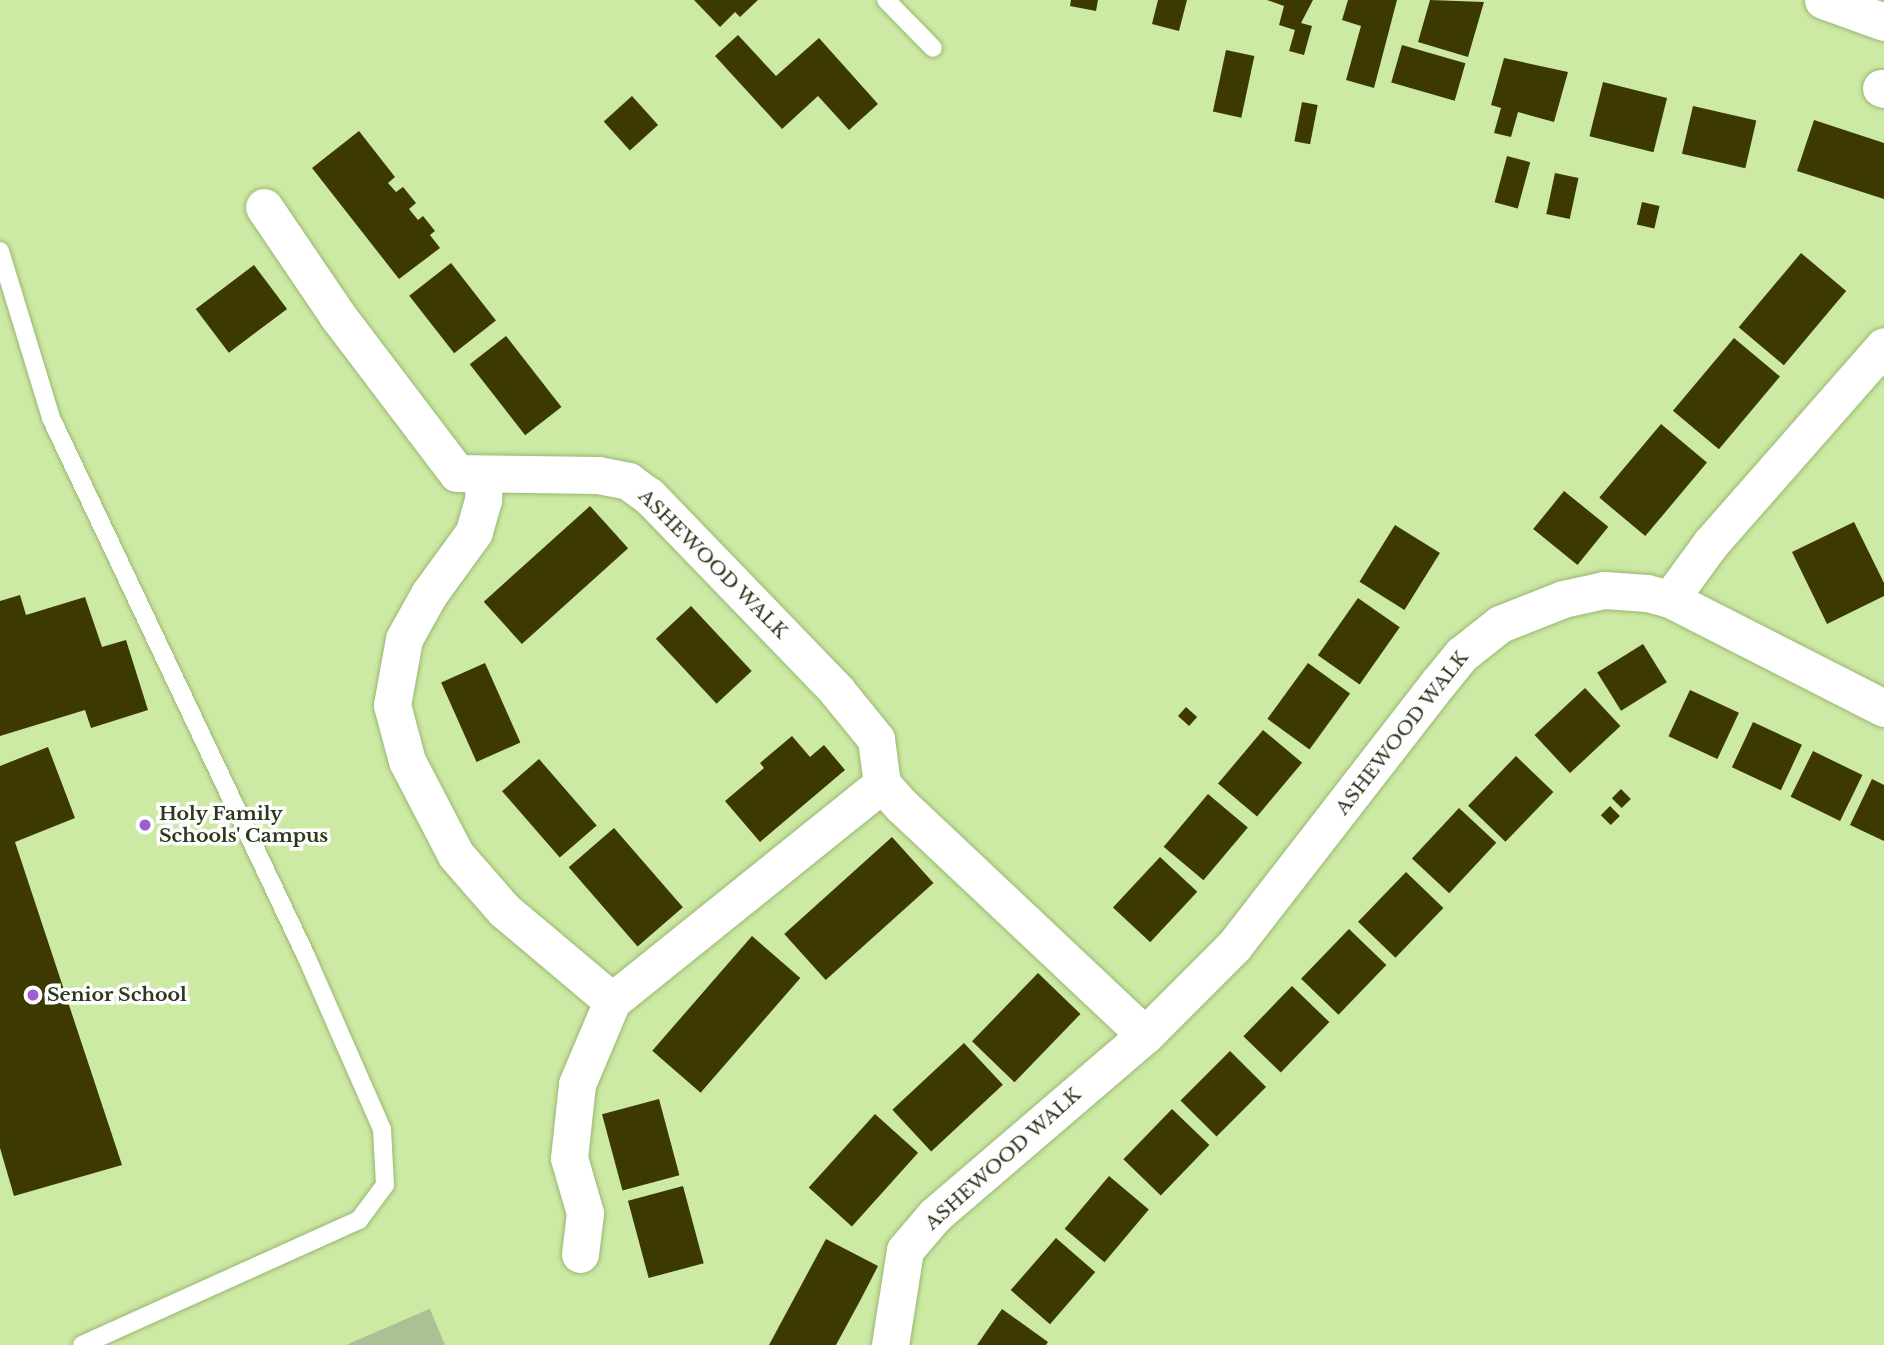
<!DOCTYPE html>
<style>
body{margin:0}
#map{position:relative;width:1884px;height:1345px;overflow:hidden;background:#cceaa4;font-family:"Libre Baskerville",serif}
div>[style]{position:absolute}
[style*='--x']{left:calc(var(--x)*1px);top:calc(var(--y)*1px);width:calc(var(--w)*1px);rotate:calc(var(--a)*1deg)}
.green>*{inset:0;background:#adc095}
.building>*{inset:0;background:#3c3a00;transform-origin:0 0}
.roads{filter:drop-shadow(0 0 2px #9ab672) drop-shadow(0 0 2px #9ab672)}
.lane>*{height:18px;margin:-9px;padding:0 9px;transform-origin:9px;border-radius:9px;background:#fff}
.street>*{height:37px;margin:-18.5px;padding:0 18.5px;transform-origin:18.5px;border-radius:18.5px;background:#fff}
.dots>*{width:19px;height:19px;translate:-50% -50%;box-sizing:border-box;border:4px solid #fefefe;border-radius:50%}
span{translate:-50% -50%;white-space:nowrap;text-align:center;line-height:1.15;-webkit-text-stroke:7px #fefefe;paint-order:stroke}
.street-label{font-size:19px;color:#2d381c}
.poi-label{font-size:19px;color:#2d381c;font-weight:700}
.left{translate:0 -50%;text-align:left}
</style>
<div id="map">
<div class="green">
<i style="clip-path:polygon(430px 1309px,445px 1345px,346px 1345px,429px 1309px)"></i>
</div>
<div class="building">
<i style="clip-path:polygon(694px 0,758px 0,740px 17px,735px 12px,720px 27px)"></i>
<i style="clip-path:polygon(1071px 0,1098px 0,1096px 11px,1070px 6px)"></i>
<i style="clip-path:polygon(1158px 0,1187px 0,1179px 31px,1152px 24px)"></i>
<i style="clip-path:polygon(1267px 0,1313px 0,1301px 23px,1312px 26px,1304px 55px,1289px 51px,1295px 30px,1279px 25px,1284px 6px)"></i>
<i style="clip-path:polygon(1348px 0,1397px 0,1374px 88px,1346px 80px,1361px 26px,1342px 20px)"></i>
<i style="clip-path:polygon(1430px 0,1484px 2px,1468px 57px,1418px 42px)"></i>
<i style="clip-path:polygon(738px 35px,776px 76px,819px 38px,878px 104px,849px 130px,818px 96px,782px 129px,715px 56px)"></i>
<i style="left:1402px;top:45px;width:66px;height:39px;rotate:16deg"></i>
<i style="left:1226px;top:50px;width:29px;height:63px;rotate:12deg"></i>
<i style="clip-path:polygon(1504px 58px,1568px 72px,1554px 122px,1518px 112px,1511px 137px,1494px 133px,1501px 108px,1491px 105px)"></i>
<i style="left:1603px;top:82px;width:66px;height:56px;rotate:14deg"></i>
<i style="left:632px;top:96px;width:39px;height:38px;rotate:48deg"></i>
<i style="left:1302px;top:102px;width:16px;height:40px;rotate:11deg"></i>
<i style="left:1693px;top:106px;width:65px;height:49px;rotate:13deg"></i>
<i style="clip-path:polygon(1814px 120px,1884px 143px,1884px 199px,1797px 171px)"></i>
<i style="clip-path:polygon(359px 131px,395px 177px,388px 183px,396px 192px,403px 187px,416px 203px,409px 209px,418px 220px,423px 216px,435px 231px,430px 235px,440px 248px,399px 279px,312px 168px)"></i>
<i style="left:1507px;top:156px;width:24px;height:48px;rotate:15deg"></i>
<i style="left:1555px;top:173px;width:24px;height:42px;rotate:12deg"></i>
<i style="left:1642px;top:202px;width:18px;height:23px;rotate:13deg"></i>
<i style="left:1801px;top:253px;width:59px;height:97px;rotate:40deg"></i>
<i style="left:451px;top:263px;width:73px;height:53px;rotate:52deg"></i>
<i style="left:254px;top:265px;width:55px;height:73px;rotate:53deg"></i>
<i style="left:506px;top:336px;width:90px;height:46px;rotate:52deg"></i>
<i style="left:1734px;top:338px;width:60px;height:95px;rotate:40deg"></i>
<i style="left:1661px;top:424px;width:60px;height:96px;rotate:40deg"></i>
<i style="left:1564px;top:491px;width:57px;height:49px;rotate:39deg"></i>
<i style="left:590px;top:506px;width:57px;height:143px;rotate:48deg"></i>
<i style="clip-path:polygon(1854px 522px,1884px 583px,1884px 596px,1827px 624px,1792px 552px)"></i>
<i style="left:1395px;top:525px;width:53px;height:67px;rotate:32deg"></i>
<i style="clip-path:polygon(20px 595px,26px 615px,85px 597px,102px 647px,126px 640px,148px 710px,91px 728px,85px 710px,0 736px,0 601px)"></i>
<i style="left:1358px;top:598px;width:51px;height:70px;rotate:35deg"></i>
<i style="left:691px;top:606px;width:89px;height:48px;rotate:47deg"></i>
<i style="left:1643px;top:644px;width:45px;height:54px;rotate:58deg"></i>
<i style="left:485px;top:663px;width:87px;height:48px;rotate:66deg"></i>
<i style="left:1308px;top:663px;width:52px;height:69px;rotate:36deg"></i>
<i style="left:1585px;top:688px;width:52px;height:69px;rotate:47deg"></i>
<i style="left:1690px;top:690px;width:54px;height:51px;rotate:25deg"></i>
<i style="left:1186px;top:707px;width:15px;height:12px;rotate:42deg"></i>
<i style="left:1753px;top:722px;width:54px;height:50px;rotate:25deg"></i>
<i style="left:1263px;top:730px;width:51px;height:70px;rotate:40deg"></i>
<i style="clip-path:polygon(792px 736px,810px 757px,824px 745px,845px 770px,760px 842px,725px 801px,764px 768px,760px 763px)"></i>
<i style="clip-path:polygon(48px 747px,75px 818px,15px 842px,122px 1165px,14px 1196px,0 1148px,0 766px)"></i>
<i style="left:1813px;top:751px;width:55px;height:51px;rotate:26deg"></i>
<i style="left:1516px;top:756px;width:52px;height:69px;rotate:44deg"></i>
<i style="left:539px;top:759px;width:88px;height:49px;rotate:49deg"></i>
<i style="clip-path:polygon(1872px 779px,1884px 785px,1884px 841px,1850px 825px)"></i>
<i style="left:1621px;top:789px;width:14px;height:13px;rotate:45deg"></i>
<i style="left:1208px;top:794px;width:52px;height:69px;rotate:40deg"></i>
<i style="left:1610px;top:806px;width:14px;height:13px;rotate:45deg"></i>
<i style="left:1459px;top:808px;width:51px;height:69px;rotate:43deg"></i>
<i style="left:614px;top:828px;width:105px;height:60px;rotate:49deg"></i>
<i style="left:892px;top:837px;width:62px;height:145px;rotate:48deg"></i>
<i style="left:1160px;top:857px;width:51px;height:69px;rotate:43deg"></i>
<i style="left:1406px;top:872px;width:52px;height:69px;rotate:44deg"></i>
<i style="left:1349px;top:929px;width:52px;height:69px;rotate:44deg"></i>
<i style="left:752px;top:936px;width:64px;height:152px;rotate:41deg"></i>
<i style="left:1038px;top:973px;width:59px;height:95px;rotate:44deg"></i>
<i style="left:1292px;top:986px;width:52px;height:70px;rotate:44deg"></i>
<i style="left:964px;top:1043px;width:57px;height:98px;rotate:47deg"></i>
<i style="left:1230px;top:1051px;width:51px;height:70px;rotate:45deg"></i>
<i style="left:659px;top:1099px;width:79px;height:59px;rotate:75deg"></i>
<i style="left:1172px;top:1109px;width:52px;height:70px;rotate:44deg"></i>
<i style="left:875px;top:1114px;width:58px;height:99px;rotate:42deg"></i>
<i style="left:1109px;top:1176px;width:52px;height:69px;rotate:40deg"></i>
<i style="left:683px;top:1186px;width:80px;height:57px;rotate:75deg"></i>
<i style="left:1056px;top:1238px;width:52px;height:69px;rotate:41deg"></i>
<i style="clip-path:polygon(826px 1239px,878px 1266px,861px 1299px,836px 1345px,769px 1345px)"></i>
<i style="clip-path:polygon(1002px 1309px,1048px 1342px,1046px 1345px,977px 1345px)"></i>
</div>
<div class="roads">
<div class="lane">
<i style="--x:886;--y:0;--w:67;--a:45.6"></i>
<i style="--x:0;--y:251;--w:175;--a:73"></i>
<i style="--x:51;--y:418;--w:595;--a:64.64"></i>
<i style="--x:306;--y:956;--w:189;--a:66.3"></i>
<i style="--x:382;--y:1129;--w:56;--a:86.9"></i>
<i style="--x:385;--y:1185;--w:44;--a:126.6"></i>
<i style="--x:359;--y:1220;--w:304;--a:155.7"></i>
</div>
<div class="street">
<i style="--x:1823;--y:0;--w:65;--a:19.8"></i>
<i style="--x:1881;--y:88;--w:3;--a:18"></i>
<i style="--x:264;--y:207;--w:130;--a:55.9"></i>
<i style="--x:337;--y:315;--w:198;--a:52.8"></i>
<i style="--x:457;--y:473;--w:141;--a:0.8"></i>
<i style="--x:598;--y:475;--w:31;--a:11"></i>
<i style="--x:628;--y:481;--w:26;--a:36"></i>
<i style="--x:649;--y:496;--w:271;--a:46"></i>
<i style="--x:837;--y:691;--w:62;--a:50.9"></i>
<i style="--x:876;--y:739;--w:45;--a:82.4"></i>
<i style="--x:882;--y:784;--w:31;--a:48"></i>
<i style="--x:903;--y:807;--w:332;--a:43.3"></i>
<i style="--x:484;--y:476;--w:24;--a:92"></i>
<i style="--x:483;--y:500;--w:33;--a:106"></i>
<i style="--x:474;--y:532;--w:77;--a:126"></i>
<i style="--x:429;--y:594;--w:51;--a:119.1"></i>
<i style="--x:404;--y:639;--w:67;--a:100.3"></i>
<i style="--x:392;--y:705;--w:58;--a:75"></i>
<i style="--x:407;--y:761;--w:106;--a:62.5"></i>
<i style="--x:456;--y:855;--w:73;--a:48.9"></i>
<i style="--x:504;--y:910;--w:141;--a:40.1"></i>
<i style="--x:1670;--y:599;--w:69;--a:-53.8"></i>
<i style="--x:1711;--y:543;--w:262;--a:-48.7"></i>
<i style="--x:580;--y:1254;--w:41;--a:-83"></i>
<i style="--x:585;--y:1213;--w:57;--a:-106.2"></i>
<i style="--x:569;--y:1158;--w:74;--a:-83.8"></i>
<i style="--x:577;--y:1084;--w:90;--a:-67.1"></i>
<i style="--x:612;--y:1001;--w:346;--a:-38.8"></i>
<i style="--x:890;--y:1345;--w:96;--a:-81"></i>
<i style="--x:905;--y:1250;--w:46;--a:-49.4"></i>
<i style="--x:935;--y:1215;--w:277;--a:-40.6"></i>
<i style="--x:1145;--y:1035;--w:126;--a:-45"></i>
<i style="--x:1234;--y:946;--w:334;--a:-52.2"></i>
<i style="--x:1439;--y:682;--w:36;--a:-51"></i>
<i style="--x:1462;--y:654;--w:48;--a:-38.3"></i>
<i style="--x:1500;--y:624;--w:68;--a:-21.6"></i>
<i style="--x:1563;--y:599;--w:42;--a:-12.4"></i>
<i style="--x:1604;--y:590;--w:43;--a:4"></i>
<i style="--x:1647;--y:593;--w:24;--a:15"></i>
<i style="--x:1670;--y:599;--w:240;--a:27"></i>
</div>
</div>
<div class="dots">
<i style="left:145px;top:825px;background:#9c5cd2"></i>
<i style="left:33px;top:995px;background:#9c5cd2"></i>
</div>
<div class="street-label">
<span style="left:713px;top:564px;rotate:45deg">ASHEWOOD WALK</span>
<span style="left:1402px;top:733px;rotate:-52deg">ASHEWOOD WALK</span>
<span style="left:1003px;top:1159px;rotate:-42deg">ASHEWOOD WALK</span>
</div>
<div class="poi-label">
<span class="left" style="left:159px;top:825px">Holy Family<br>Schools' Campus</span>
<span class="left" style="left:47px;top:995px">Senior School</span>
</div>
</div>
